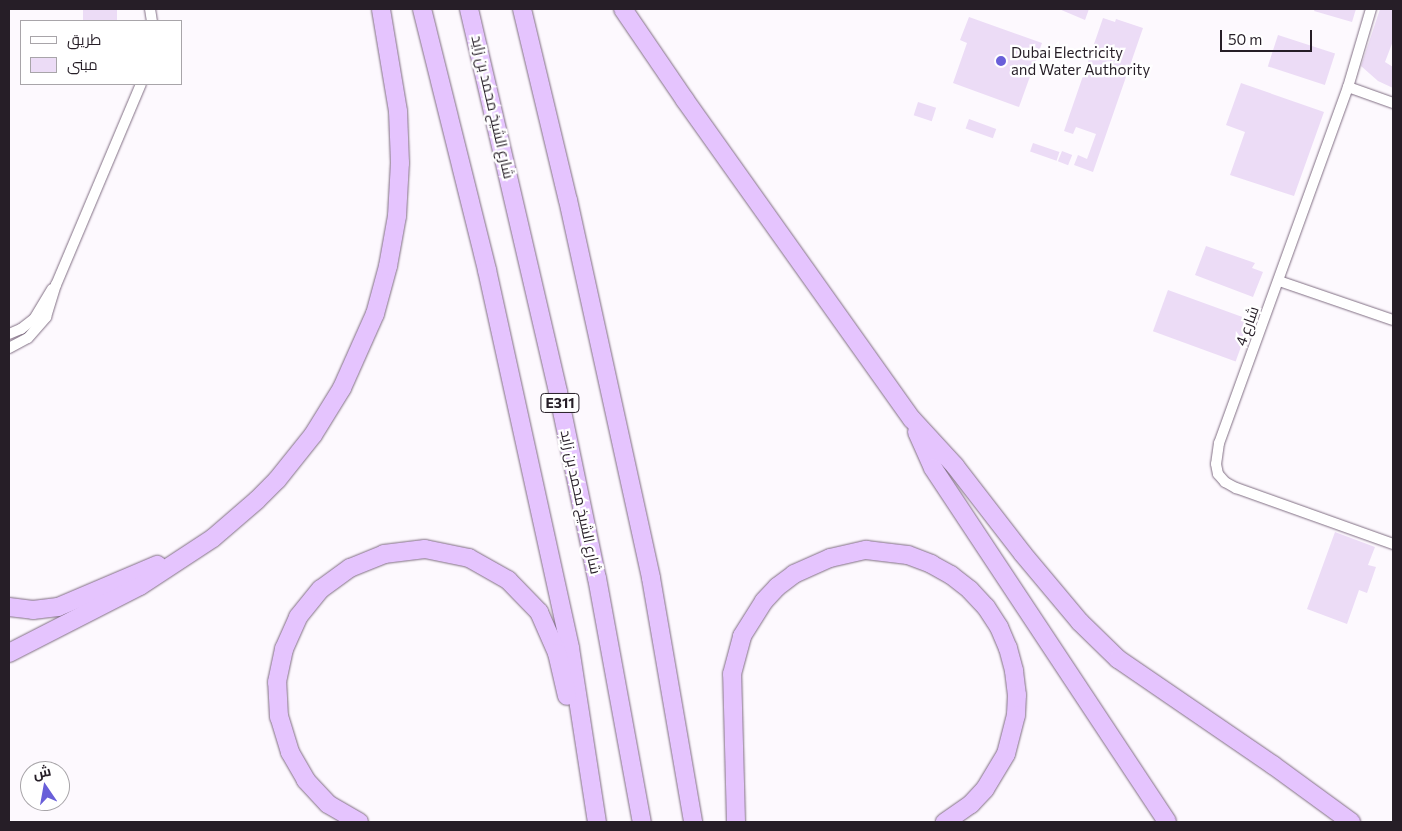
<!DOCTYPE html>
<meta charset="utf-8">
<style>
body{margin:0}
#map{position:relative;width:1402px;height:831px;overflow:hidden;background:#fdf9fe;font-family:Commissioner,Cairo,sans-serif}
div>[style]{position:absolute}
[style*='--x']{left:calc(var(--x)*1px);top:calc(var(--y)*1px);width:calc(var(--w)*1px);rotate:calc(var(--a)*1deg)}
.building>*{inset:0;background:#ecdcf6;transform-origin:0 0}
.roads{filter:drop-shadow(0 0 1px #806e83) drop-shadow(0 0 1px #806e83)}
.minor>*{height:10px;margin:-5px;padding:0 5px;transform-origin:5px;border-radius:5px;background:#fff}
.motorway>*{height:18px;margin:-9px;padding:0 9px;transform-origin:9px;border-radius:9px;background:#e5c4fe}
.dots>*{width:14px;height:14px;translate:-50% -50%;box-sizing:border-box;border:2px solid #fff;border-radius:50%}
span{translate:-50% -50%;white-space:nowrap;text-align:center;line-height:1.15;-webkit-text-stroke:4.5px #fff;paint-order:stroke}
.shield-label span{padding:1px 4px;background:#fff;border:1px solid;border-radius:4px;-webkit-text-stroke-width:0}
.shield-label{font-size:14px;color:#261e27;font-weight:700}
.poi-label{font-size:15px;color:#261e27}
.left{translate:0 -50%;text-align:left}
.street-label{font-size:15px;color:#261e27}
.frame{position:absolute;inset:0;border:10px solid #261e27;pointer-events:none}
.legend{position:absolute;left:20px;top:20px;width:162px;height:65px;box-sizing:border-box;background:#fff;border:1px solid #a8a5a9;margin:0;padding:6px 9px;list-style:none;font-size:15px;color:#261e27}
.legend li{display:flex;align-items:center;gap:10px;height:25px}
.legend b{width:25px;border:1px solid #a8a5a9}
.north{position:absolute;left:20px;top:761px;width:50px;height:50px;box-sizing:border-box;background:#fff;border:1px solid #a8a5a9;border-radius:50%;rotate:348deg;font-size:14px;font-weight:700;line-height:20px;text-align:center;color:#261e27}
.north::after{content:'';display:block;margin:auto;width:18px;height:22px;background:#695fd9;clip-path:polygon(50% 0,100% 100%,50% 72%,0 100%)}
.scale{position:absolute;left:1220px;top:30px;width:92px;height:22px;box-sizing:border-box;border:2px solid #261e27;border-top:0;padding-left:6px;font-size:15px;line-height:18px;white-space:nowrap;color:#261e27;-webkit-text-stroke:4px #fff;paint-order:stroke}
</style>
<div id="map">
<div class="building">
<i style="left:83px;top:9px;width:34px;height:12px"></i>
<i style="clip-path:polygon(1059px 9px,1089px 9px,1085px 20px)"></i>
<i style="clip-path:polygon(1315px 9px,1356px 9px,1352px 22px,1314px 11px)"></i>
<i style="clip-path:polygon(1380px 9px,1393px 9px,1393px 41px,1385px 62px,1393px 67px,1393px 88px,1378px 81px,1361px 66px)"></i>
<i style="clip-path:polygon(969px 17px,1042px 43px,1019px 107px,953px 83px,967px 43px,960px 40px)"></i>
<i style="clip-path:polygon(1103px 18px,1115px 22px,1116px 19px,1143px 28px,1093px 172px,1074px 165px,1078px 155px,1087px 159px,1096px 134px,1076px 127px,1073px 134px,1064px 131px)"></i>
<i style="left:1278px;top:35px;width:60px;height:33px;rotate:18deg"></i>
<i style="clip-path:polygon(1241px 83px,1324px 112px,1294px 196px,1230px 175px,1245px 132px,1226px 125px)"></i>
<i style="left:918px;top:102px;width:19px;height:14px;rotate:18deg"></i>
<i style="left:969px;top:119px;width:29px;height:10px;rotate:20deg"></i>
<i style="left:1033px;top:143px;width:28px;height:9px;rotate:19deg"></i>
<i style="left:1062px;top:151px;width:11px;height:11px;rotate:22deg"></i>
<i style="clip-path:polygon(1206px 246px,1255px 263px,1252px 268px,1263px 272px,1253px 297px,1195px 275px)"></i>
<i style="left:1168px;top:290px;width:88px;height:44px;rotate:20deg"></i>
<i style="clip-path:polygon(1335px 532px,1375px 547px,1368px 565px,1376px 567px,1367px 593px,1359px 590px,1347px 624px,1307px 609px)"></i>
</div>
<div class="roads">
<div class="minor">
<i style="--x:150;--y:9;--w:12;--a:81"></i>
<i style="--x:1371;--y:9;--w:81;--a:106.4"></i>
<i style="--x:1348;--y:87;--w:379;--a:109.9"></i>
<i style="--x:1219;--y:443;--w:21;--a:98"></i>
<i style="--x:1216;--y:464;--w:10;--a:79"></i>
<i style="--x:1218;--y:474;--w:11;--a:49"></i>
<i style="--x:1225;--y:482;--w:13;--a:29"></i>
<i style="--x:1236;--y:488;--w:167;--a:19.6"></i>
<i style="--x:1348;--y:87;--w:48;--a:19.6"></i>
<i style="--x:1279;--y:281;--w:120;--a:18.9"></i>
<i style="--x:9;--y:334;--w:13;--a:-23"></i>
<i style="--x:21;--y:329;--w:16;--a:-38"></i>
<i style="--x:34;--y:319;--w:35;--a:-59"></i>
<i style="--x:9;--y:348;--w:21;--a:-28"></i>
<i style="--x:28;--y:338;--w:28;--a:-49"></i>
<i style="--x:46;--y:317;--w:34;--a:-73"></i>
<i style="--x:56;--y:285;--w:218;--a:-67.1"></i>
</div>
<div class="motorway">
<i style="--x:422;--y:9;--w:269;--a:76"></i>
<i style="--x:487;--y:270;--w:387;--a:77.6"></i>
<i style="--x:570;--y:648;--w:176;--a:81.2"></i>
<i style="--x:469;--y:9;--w:393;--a:76.9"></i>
<i style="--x:558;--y:392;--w:190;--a:78.2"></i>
<i style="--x:597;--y:578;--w:248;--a:79.6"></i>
<i style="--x:522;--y:9;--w:196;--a:76.5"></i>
<i style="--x:568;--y:200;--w:387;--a:77.6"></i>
<i style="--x:651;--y:578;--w:248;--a:80.2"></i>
<i style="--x:623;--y:9;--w:110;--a:55.7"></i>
<i style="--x:685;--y:100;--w:392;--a:54.6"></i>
<i style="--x:912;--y:419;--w:64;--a:47.5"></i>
<i style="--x:955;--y:466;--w:111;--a:52.3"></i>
<i style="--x:1023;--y:554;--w:89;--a:50"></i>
<i style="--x:1080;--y:622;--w:53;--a:44.2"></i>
<i style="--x:1118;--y:659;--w:188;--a:34.4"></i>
<i style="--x:1273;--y:765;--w:97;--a:36.2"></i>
<i style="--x:917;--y:432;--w:39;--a:66"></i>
<i style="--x:933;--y:468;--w:424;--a:56.5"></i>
<i style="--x:9;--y:607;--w:24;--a:7"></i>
<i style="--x:33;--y:610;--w:25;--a:-7"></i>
<i style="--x:58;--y:607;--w:108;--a:-23"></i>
<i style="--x:9;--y:653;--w:147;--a:-27.1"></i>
<i style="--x:140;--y:586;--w:87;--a:-33.3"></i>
<i style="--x:213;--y:538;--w:58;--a:-40.8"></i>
<i style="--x:257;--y:500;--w:28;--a:-45"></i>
<i style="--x:277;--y:480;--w:58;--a:-51.3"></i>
<i style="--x:313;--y:435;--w:55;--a:-58.3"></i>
<i style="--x:342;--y:388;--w:81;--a:-66"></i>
<i style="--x:375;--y:314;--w:50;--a:-74.8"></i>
<i style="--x:388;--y:266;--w:51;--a:-79.8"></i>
<i style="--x:397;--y:216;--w:53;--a:-86.8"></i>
<i style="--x:400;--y:163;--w:52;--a:-92.2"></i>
<i style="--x:398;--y:111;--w:103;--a:-99.5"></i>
<i style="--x:359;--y:822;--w:36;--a:-150"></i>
<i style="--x:328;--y:804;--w:33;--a:-133"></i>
<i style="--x:306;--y:780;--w:32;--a:-120"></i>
<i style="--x:290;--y:752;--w:37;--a:-107"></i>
<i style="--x:279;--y:717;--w:35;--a:-93"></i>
<i style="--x:277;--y:682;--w:34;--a:-78"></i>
<i style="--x:284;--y:649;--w:35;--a:-66"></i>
<i style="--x:298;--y:617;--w:36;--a:-51"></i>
<i style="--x:321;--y:589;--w:36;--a:-36"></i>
<i style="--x:350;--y:568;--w:37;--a:-22"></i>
<i style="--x:384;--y:554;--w:41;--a:-7"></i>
<i style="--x:425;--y:549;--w:45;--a:11.6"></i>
<i style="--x:469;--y:558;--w:45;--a:29.4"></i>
<i style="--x:508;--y:580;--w:45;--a:45.9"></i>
<i style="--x:539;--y:612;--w:45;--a:66.3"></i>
<i style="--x:557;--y:653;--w:44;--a:76.9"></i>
<i style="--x:736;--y:822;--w:148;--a:-91.5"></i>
<i style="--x:732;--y:674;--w:39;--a:-75"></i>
<i style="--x:742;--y:636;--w:41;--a:-57.8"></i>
<i style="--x:764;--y:601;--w:19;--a:-47"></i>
<i style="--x:777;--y:587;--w:21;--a:-37"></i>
<i style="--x:794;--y:574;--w:39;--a:-24"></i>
<i style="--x:830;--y:558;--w:37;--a:-13"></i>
<i style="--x:866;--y:550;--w:42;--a:6.8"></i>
<i style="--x:908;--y:555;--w:25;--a:21"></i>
<i style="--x:931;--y:564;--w:23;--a:29"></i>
<i style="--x:951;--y:575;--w:24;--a:38"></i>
<i style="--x:970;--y:590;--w:23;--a:47"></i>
<i style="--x:986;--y:607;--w:24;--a:57"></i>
<i style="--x:999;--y:627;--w:23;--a:67"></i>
<i style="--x:1008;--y:648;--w:24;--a:75"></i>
<i style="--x:1014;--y:671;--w:24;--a:83"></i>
<i style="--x:1017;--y:695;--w:20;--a:93"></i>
<i style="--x:1016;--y:715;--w:40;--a:104.4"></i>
<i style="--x:1006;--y:754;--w:41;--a:121"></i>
<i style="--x:985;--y:789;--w:21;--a:133"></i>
<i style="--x:971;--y:804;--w:32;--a:145"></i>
</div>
</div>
<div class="dots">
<i style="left:1001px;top:61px;background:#695fd9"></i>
</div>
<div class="shield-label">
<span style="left:560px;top:403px">E311</span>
</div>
<div class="poi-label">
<span class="left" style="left:1011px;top:61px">Dubai Electricity<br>and Water Authority</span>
</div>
<div class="street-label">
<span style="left:493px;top:107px;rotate:77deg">شارع الشيخ محمد بن زايد</span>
<span style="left:1247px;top:326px;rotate:-70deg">شارع 4</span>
<span style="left:581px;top:502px;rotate:78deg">شارع الشيخ محمد بن زايد</span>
</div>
<div class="frame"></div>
<ul class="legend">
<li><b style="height:6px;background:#fff"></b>طريق</li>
<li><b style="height:14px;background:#ecdcf6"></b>مبنى</li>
</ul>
<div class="north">ش</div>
<div class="scale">50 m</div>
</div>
